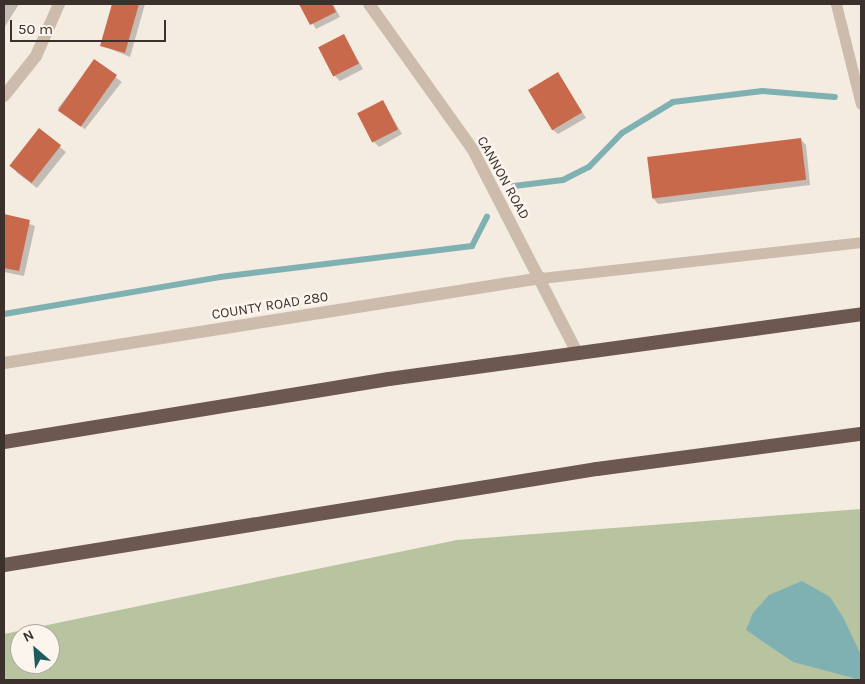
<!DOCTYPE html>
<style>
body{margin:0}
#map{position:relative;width:865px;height:684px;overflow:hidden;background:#f4ebe1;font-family:Karla,sans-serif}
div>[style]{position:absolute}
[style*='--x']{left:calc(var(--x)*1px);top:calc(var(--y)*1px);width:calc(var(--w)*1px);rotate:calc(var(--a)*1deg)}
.green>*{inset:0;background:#b8c4a0}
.water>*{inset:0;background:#7fb0b2}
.shadow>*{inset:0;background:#0003;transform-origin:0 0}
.stream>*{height:6px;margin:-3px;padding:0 3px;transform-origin:3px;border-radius:3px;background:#7fb0b2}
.building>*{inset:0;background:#c8694b;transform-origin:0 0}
.service>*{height:11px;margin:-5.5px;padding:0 5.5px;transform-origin:5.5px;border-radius:5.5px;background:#cdbbac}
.minor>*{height:12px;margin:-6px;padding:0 6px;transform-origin:6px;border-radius:6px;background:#cdbbac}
.trunk>*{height:14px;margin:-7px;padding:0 7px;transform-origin:7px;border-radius:7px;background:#6c584f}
span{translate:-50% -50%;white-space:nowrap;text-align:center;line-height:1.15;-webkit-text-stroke:5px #fbf5ee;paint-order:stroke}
.street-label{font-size:14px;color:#3b302b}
.frame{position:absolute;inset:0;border:5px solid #3b302b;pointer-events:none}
.north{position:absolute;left:10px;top:624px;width:50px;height:50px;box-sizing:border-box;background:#fbf5ee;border:1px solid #aea6a0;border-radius:50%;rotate:333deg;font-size:14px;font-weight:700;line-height:20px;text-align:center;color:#3b302b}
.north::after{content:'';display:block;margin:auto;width:18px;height:22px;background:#1f5a5e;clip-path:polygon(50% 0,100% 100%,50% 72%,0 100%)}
.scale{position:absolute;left:10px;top:20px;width:156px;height:22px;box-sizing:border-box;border:2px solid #3b302b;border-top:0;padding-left:6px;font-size:15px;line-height:18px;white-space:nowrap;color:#3b302b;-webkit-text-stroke:4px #fbf5ee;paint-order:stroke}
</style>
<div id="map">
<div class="green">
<i style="clip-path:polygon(evenodd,861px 509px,861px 680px,4px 680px,4px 634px,457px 540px,861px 509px,20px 634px,50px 634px,50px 664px,20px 664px,20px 634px)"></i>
</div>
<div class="water">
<i style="clip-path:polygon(802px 581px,830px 597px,844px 619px,861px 655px,861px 680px,793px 662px,746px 630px,753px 613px,769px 595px)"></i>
</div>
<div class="shadow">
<i style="clip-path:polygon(4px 4px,19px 4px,4px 28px)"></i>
<i style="clip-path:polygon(113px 4px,145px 4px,130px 57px,101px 45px)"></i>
<i style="clip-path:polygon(301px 4px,333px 4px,340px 17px,316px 29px)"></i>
<i style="clip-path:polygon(344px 35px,363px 69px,340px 81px,334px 75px)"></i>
<i style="left:95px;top:61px;width:34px;height:60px;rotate:38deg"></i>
<i style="clip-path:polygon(558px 74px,586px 118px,558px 134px,552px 129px)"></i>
<i style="clip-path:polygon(383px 101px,402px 134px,379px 147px,373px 141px)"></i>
<i style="clip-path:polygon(39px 130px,66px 152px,37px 188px,16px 172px)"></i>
<i style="clip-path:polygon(800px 139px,806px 145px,810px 185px,658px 204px,653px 198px)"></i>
<i style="clip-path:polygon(4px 215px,35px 226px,24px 276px,4px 272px)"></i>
</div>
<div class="stream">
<i style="--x:514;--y:186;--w:49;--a:-7"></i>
<i style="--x:563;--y:180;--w:29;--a:-27"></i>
<i style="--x:589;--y:167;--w:47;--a:-45.9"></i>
<i style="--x:622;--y:133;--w:60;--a:-31.3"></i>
<i style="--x:673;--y:102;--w:90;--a:-7"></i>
<i style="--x:762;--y:91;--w:73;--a:4.7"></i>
<i style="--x:4;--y:314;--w:219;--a:-9.7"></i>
<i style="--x:220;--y:277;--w:254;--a:-7"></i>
<i style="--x:472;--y:246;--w:33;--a:-63"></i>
</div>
<div class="building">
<i style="clip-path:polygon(112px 4px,139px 4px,125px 53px,100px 46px)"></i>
<i style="clip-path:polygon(299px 4px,332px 4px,336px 12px,310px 25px)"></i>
<i style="left:344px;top:34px;width:33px;height:29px;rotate:63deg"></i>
<i style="left:94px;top:59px;width:28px;height:63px;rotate:35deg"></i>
<i style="left:558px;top:72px;width:47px;height:35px;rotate:59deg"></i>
<i style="left:383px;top:100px;width:33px;height:29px;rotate:63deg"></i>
<i style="left:39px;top:128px;width:28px;height:48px;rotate:38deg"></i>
<i style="left:801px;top:138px;width:42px;height:155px;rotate:83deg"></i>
<i style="clip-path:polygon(4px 214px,30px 220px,19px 271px,4px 268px)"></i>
</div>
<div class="service">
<i style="--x:836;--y:4;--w:103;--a:76"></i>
<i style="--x:541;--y:278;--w:322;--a:-6.4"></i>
</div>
<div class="minor">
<i style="--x:369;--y:4;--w:179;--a:54.5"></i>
<i style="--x:473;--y:150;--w:227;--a:62.8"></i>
<i style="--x:4;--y:96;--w:51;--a:-51.3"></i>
<i style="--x:36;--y:56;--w:57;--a:-66.1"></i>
<i style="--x:4;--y:363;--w:544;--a:-8.99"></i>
</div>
<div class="trunk">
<i style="--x:4;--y:442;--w:390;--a:-9.3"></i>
<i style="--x:389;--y:379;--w:476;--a:-7.8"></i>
<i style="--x:4;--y:565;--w:601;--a:-9.2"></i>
<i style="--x:597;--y:469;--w:266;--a:-7.6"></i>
</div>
<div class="street-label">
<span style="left:503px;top:178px;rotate:61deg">CANNON ROAD</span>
<span style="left:270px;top:306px;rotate:-9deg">COUNTY ROAD 280</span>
</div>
<div class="frame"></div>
<div class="north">N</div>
<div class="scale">50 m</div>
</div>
